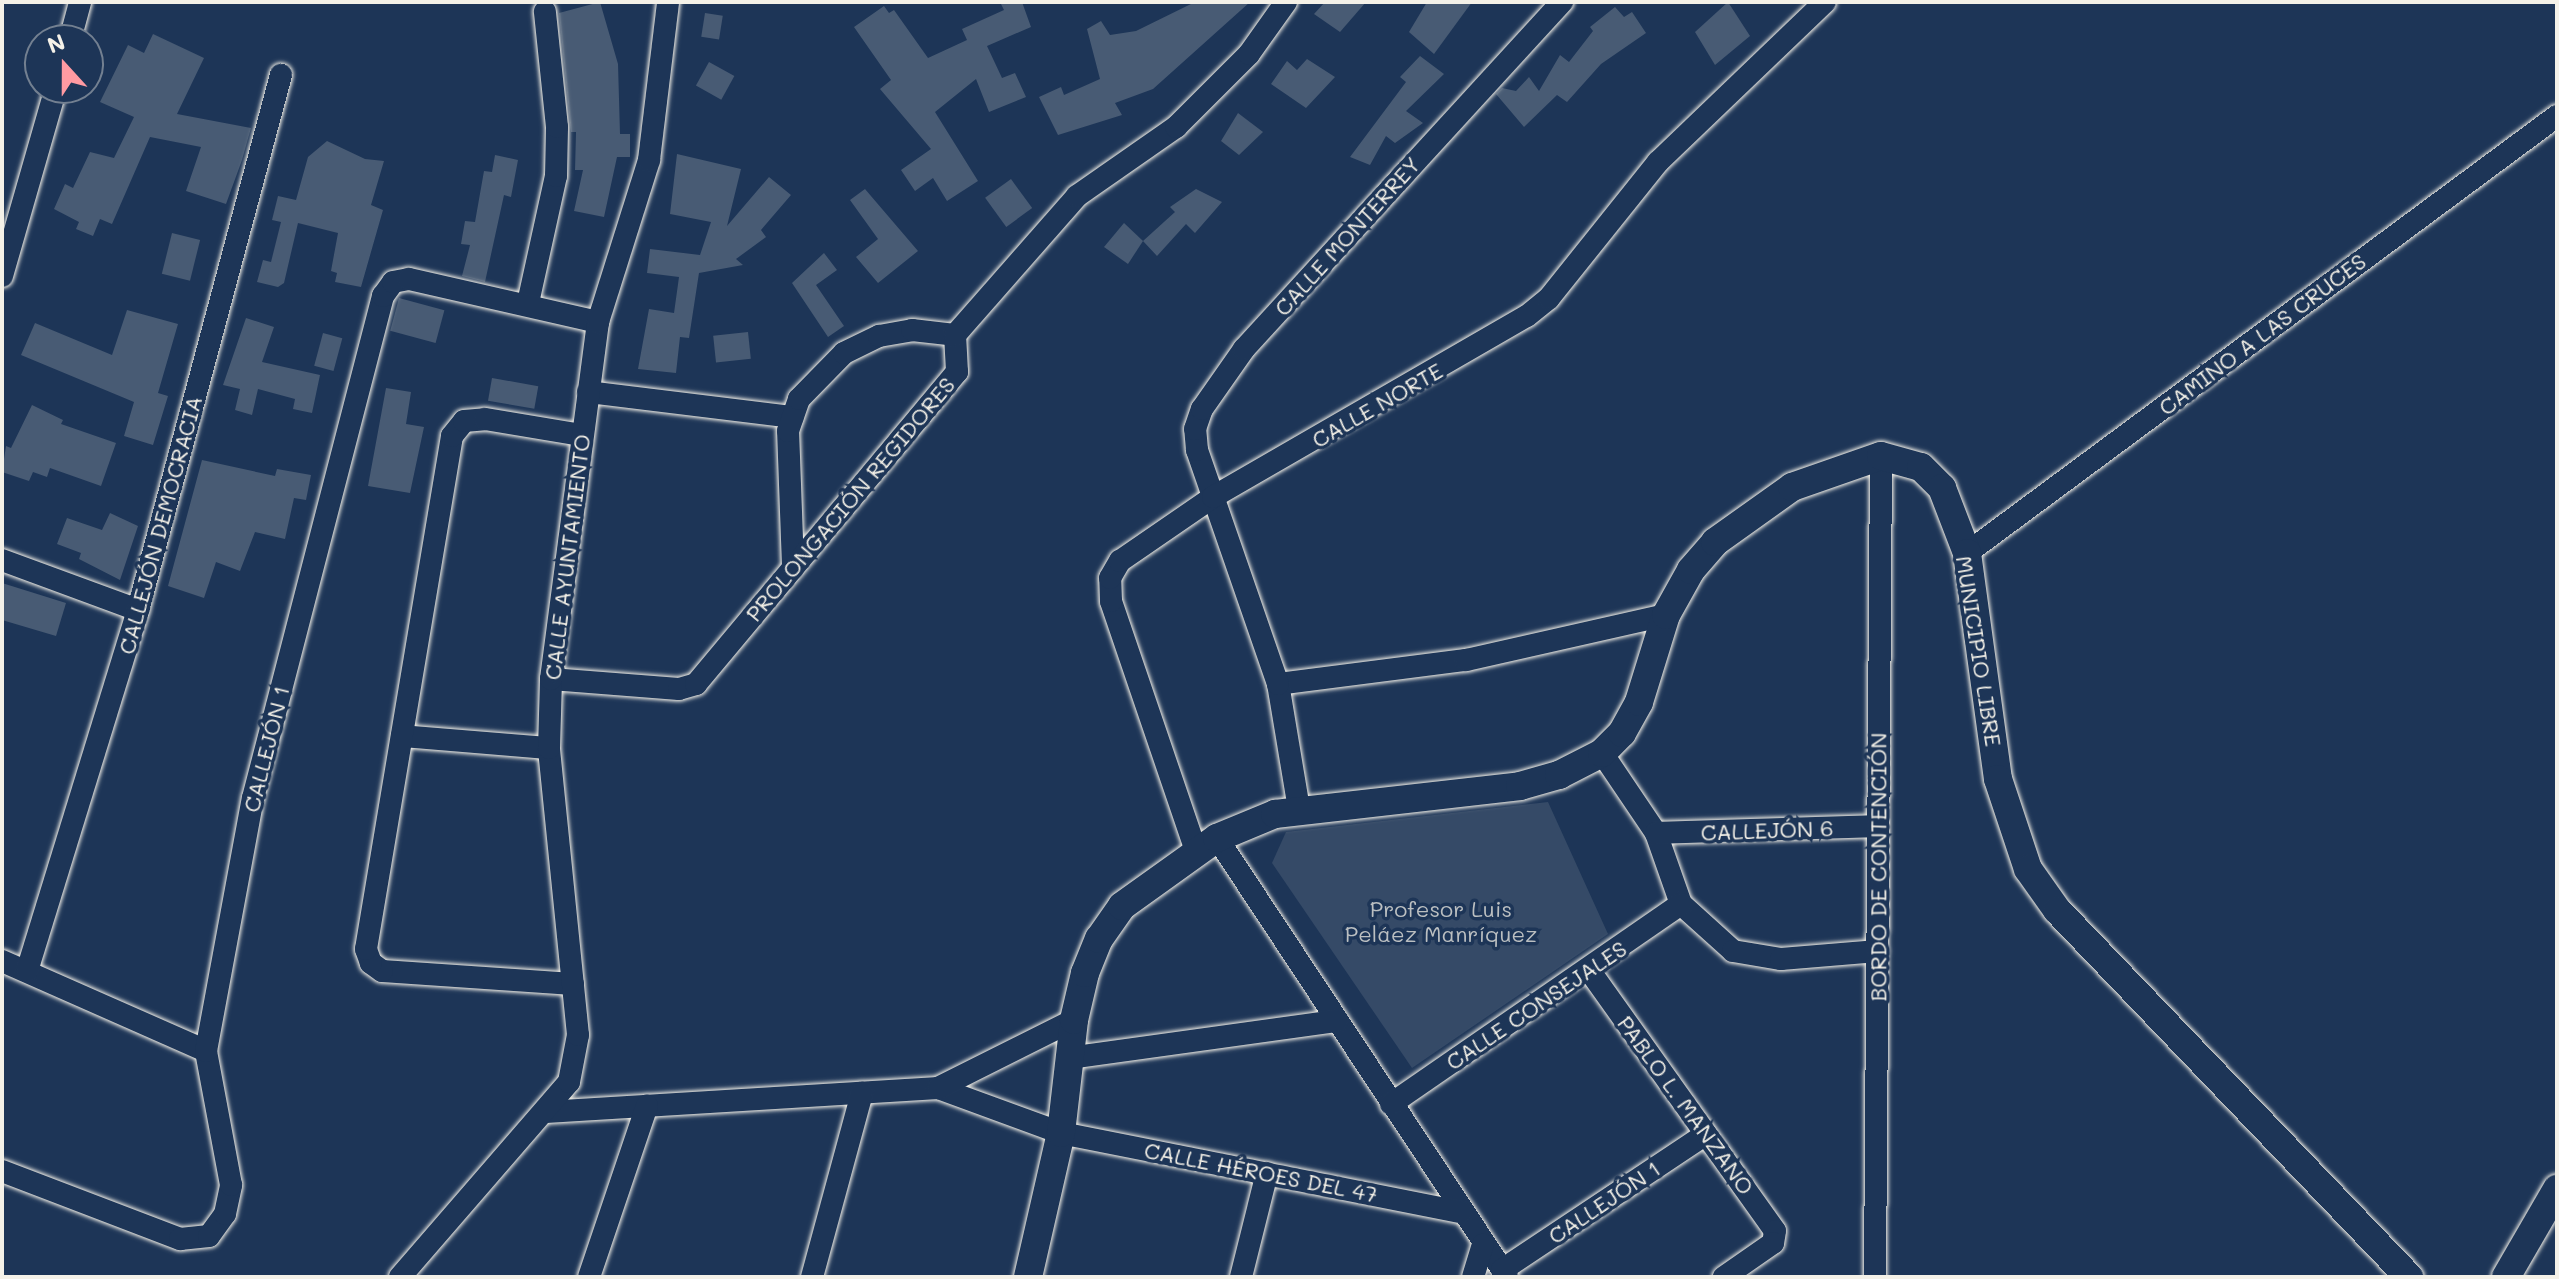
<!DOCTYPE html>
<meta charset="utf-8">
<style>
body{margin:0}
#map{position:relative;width:2559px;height:1279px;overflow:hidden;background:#1d3557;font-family:Mali,sans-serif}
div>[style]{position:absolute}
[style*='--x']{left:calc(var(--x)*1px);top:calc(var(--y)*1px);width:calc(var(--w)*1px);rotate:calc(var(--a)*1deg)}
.green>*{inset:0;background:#354a67}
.building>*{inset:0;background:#485b74;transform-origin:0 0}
.roads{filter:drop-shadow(0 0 2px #f4f1e8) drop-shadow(0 0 2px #f4f1e8)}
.minor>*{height:22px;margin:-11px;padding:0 11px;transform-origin:11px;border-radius:11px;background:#1d3557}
.tertiary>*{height:28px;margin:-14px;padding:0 14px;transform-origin:14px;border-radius:14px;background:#1d3557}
span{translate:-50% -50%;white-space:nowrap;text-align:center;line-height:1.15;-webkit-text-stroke:7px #1d3557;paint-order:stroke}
.street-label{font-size:22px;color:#f4f1e8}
.park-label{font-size:22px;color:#bbbfc1}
.frame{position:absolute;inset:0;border:4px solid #f4f1e8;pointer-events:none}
.north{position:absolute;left:24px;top:24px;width:80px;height:80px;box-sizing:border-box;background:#1d3557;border:2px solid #738091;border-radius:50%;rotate:339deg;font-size:22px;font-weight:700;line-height:32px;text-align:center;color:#f4f1e8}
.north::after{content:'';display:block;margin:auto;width:28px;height:36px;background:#ff9aa2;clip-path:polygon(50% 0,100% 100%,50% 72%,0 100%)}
</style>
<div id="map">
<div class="green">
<i style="clip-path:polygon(1548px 802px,1608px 934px,1412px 1068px,1272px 863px,1286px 832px)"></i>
</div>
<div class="building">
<i style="clip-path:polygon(600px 2px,618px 64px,620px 134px,630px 134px,630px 157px,617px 157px,604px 217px,574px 211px,583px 170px,575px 170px,576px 132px,571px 132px,559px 13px)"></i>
<i style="clip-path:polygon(1000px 2px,1022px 2px,1031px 27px,987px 46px,1002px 78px,1015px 73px,1026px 97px,989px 112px,976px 79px,935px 112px,978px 181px,947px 201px,933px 178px,915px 191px,901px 170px,931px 149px,880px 89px,891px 80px,854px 27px,884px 6px,889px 13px,894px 10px,928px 58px,967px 40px,962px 29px,1004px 10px)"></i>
<i style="clip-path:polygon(1195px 2px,1250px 2px,1153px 89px,1115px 103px,1122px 115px,1058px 135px,1039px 97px,1061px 87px,1064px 95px,1100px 79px,1087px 29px,1101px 21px,1110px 35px,1136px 31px)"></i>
<i style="clip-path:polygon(1325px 2px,1366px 2px,1340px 32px,1314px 14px)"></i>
<i style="clip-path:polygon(1427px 2px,1472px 2px,1434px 54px,1409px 32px)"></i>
<i style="clip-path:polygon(1728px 2px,1750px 36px,1715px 65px,1695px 32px)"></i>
<i style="clip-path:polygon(1615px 7px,1624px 17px,1632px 12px,1646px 33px,1601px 64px,1567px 102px,1557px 95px,1524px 127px,1496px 94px,1502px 88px,1516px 91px,1529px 77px,1539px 91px,1560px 55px,1569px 62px,1593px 31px,1590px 27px)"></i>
<i style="left:705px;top:13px;width:18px;height:24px;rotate:9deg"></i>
<i style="clip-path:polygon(153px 34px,204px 58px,177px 114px,251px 128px,242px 160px,226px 204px,186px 191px,201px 147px,150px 137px,112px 224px,100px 219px,93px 236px,76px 229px,79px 222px,54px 209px,65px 184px,73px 188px,90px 152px,114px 158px,134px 117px,100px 102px,128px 45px,144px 53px)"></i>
<i style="clip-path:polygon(1420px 56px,1444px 74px,1406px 111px,1423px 123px,1395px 143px,1386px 136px,1370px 165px,1350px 157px,1406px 82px,1400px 77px)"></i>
<i style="clip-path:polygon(1307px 59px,1335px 77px,1306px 108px,1271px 84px,1287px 61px,1297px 70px)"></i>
<i style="left:709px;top:62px;width:29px;height:27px;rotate:29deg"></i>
<i style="clip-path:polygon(1238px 113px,1263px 132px,1239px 155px,1221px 141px)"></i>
<i style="clip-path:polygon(327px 141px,365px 159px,384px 161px,371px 205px,383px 210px,361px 287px,335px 282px,337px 273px,331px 271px,338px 233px,298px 223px,284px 283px,278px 287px,257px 282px,263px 260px,271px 262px,281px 222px,272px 220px,278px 196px,296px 200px,308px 157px)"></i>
<i style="clip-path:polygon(677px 154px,741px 169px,727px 226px,769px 177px,791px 195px,761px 230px,766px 237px,736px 259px,743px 265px,699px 273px,689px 338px,680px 337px,676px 373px,638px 369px,649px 309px,674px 313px,679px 277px,647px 273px,650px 249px,700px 255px,711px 222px,670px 214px)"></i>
<i style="clip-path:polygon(495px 155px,518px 160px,511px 197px,504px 195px,485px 282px,462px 276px,470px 245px,461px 244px,465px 221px,475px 222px,484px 171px,492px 172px)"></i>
<i style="left:1011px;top:179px;width:36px;height:32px;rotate:54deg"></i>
<i style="clip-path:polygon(865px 189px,918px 251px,878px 283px,856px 257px,878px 239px,850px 200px)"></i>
<i style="clip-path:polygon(1196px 189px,1222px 202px,1195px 233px,1186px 224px,1157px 256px,1143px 241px,1175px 212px,1170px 207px)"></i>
<i style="clip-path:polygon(1124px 223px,1143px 241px,1128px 264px,1104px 247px)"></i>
<i style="left:172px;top:233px;width:29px;height:42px;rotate:14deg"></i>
<i style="clip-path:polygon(824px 253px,837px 270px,816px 285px,844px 326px,828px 337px,792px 283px)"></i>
<i style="left:399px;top:298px;width:47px;height:34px;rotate:15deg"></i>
<i style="clip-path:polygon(127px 310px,178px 324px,158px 393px,168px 396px,153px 445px,124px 436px,134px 402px,21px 355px,35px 323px,112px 355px)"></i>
<i style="clip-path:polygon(246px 318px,274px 327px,262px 362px,320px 375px,312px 413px,293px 409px,295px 399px,258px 389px,252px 415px,235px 410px,240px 389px,223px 385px)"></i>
<i style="left:748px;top:332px;width:27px;height:35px;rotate:84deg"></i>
<i style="left:323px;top:333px;width:20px;height:34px;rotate:15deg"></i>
<i style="left:492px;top:378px;width:47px;height:23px;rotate:10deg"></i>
<i style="clip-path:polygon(386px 388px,411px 392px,406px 424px,424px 427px,410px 493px,368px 486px)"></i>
<i style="clip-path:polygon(32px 405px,63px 420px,61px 424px,116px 443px,101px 486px,50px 468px,47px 477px,33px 472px,29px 481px,2px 472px,6px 446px,11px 448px)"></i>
<i style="clip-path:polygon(202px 460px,275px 476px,277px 469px,311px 475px,306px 500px,294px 498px,285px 539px,255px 532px,240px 571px,216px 562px,204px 598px,168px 586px)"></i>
<i style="clip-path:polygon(110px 513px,138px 526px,120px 580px,79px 559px,81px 553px,57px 544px,67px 518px,102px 530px)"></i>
<i style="clip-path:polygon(2px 583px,66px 603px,56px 636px,2px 620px)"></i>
</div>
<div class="roads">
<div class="minor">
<i style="--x:70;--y:40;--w:39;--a:-75"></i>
<i style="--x:2;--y:276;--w:196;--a:-74"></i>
<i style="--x:528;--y:303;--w:130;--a:-77.6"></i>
<i style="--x:556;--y:176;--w:49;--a:-88.8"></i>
<i style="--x:557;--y:127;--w:116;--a:-96"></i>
<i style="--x:588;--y:392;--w:206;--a:7"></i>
<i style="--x:1967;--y:553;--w:734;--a:-36.53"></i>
<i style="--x:2;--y:560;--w:145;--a:20.2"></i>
<i style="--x:793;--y:566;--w:135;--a:-92.1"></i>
<i style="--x:788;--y:431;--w:34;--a:-71"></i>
<i style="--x:799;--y:399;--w:64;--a:-45.6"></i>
<i style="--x:844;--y:353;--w:39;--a:-26"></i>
<i style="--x:879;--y:336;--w:34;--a:-10"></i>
<i style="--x:912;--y:330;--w:43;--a:6.6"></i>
<i style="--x:551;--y:679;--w:128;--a:4.5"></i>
<i style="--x:679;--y:689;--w:18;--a:-16"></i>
<i style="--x:696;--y:684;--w:407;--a:-50.1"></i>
<i style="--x:957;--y:372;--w:37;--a:-93"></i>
<i style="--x:955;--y:335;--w:185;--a:-48.7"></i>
<i style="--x:1077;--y:196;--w:121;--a:-34.9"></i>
<i style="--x:1176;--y:127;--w:103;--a:-45"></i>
<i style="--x:1249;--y:54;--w:64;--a:-54.6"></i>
<i style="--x:1278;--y:684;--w:190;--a:-7.3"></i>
<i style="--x:1466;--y:660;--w:205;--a:-12.7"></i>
<i style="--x:402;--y:736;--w:147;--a:4.7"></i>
<i style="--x:1602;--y:753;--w:97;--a:56"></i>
<i style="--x:1656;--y:833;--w:75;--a:70.6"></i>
<i style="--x:1681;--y:904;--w:70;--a:42.1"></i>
<i style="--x:1733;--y:951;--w:49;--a:9.5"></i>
<i style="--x:1781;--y:959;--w:97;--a:-4.7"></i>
<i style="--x:1299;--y:809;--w:127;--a:-99.5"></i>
<i style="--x:1278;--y:684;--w:248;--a:-109.1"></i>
<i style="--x:1197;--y:450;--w:21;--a:-95"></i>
<i style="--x:1195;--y:429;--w:21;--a:-71"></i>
<i style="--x:1202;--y:409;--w:73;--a:-55"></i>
<i style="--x:1244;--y:349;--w:471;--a:-47.5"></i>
<i style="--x:1656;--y:833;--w:222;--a:-1.8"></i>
<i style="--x:1217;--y:838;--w:526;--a:56.55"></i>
<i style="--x:1196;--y:851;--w:264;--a:-108.8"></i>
<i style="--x:1111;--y:601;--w:23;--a:-92"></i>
<i style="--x:1110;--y:578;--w:20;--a:-60"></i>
<i style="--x:1120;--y:561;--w:113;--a:-34.5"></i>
<i style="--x:1213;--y:497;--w:362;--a:-30"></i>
<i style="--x:1527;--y:316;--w:28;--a:-39"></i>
<i style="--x:1549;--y:298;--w:174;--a:-51.3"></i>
<i style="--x:1658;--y:162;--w:231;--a:-43.8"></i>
<i style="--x:2;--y:961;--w:223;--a:23.8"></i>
<i style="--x:1589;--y:970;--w:320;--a:54.5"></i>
<i style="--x:1775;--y:1231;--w:12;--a:99"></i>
<i style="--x:1773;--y:1243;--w:60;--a:145.2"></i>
<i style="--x:27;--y:971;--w:378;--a:-72.9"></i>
<i style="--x:138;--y:610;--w:554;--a:-75.04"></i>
<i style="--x:573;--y:984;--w:191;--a:-176.1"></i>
<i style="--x:382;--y:971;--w:14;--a:-144"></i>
<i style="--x:371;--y:963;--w:15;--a:-110"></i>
<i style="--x:366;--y:949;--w:520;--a:-80.48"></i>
<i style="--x:452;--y:436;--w:19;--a:-51"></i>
<i style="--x:464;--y:421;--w:21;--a:-5"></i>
<i style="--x:485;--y:419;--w:98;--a:9.4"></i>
<i style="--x:1069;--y:1058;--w:271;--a:-7.9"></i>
<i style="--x:938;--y:1088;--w:131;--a:20.1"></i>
<i style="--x:1061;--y:1133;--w:408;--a:11.2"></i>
<i style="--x:1391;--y:1104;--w:352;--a:-34.6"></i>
<i style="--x:546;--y:1112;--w:393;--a:-3.5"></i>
<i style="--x:938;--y:1088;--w:152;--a:-26.6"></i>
<i style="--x:2;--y:1171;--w:191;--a:20.9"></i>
<i style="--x:180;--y:1239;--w:29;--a:-6"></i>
<i style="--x:209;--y:1236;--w:27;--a:-54"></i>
<i style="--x:225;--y:1214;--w:30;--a:-78"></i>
<i style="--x:231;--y:1185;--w:136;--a:-100.6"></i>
<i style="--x:206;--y:1051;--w:257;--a:-79.5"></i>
<i style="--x:253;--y:798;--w:519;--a:-75.48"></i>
<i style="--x:383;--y:296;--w:17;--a:-54"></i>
<i style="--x:393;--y:282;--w:16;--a:-11"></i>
<i style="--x:409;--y:279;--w:194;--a:12.8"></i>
<i style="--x:1502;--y:1270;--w:245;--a:-33.7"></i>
<i style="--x:400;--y:1277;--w:258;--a:-49.1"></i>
<i style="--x:569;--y:1082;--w:48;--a:-79.2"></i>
<i style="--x:578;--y:1035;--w:288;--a:-95.8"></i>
<i style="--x:549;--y:748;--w:69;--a:-88.3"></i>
<i style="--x:551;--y:679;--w:360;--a:-82.5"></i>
<i style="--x:598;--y:322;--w:170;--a:-72.5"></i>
<i style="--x:649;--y:160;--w:159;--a:-83.1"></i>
<i style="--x:589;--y:1277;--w:181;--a:-71.3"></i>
<i style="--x:812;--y:1277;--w:191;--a:-74.8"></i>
<i style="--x:1241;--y:1277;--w:107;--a:-76"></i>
<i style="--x:1473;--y:1277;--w:34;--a:-73"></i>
<i style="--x:1875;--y:1277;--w:821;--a:-89.58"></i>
</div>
<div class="tertiary">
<i style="--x:1028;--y:1277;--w:148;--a:-77.1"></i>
<i style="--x:1061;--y:1133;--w:114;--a:-83.4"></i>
<i style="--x:1074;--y:1020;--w:48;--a:-76.8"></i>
<i style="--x:1085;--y:973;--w:37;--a:-68"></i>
<i style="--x:1099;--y:939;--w:40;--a:-55.1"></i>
<i style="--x:1122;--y:906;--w:117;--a:-35.6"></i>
<i style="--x:1217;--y:838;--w:63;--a:-22.5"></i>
<i style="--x:1275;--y:814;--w:247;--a:-6.5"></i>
<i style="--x:1520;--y:786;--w:41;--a:-15.8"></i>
<i style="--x:1559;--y:775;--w:48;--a:-27.1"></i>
<i style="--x:1602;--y:753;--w:28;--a:-45"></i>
<i style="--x:1622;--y:733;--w:35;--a:-61"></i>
<i style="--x:1639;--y:702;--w:91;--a:-72.8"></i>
<i style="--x:1666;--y:615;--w:51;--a:-60.9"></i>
<i style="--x:1691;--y:570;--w:37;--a:-49"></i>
<i style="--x:1715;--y:542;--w:95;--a:-35.5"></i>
<i style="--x:1792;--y:487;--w:94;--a:-19.2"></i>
<i style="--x:1881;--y:456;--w:41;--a:15.4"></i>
<i style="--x:1921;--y:467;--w:30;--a:45"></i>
<i style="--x:1942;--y:488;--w:70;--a:69"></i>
<i style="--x:1967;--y:553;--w:228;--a:82.2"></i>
<i style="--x:1998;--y:779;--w:95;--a:71.6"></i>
<i style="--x:2028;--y:869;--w:50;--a:54.7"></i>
<i style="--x:2057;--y:910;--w:509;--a:46.2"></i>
<i style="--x:2506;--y:1277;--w:102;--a:-59.9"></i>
</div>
</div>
<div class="street-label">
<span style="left:1347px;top:236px;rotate:-48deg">CALLE MONTERREY</span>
<span style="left:2262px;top:334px;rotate:-37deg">CAMINO A LAS CRUCES</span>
<span style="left:1377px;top:405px;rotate:-30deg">CALLE NORTE</span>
<span style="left:850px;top:499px;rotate:-50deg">PROLONGACIÓN REGIDORES</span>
<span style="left:160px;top:525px;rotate:-75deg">CALLEJÓN DEMOCRACIA</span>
<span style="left:567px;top:557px;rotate:-83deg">CALLE AYUNTAMIENTO</span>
<span style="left:1979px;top:651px;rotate:81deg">MUNICIPIO LIBRE</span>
<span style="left:266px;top:749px;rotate:-76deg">CALLEJÓN 1</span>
<span style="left:1767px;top:830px;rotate:-2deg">CALLEJÓN 6</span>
<span style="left:1878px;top:867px;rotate:-90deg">BORDO DE CONTENCIÓN</span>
<span style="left:1536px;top:1005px;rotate:-34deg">CALLE CONSEJALES</span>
<span style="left:1686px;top:1105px;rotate:54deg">PABLO L. MANZANO</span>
<span style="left:1261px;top:1172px;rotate:11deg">CALLE HÉROES DEL 47</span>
<span style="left:1604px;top:1202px;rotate:-34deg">CALLEJÓN 1</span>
</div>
<div class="park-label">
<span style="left:1441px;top:921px">Profesor Luis<br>Peláez Manríquez</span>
</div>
<div class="frame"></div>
<div class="north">N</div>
</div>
